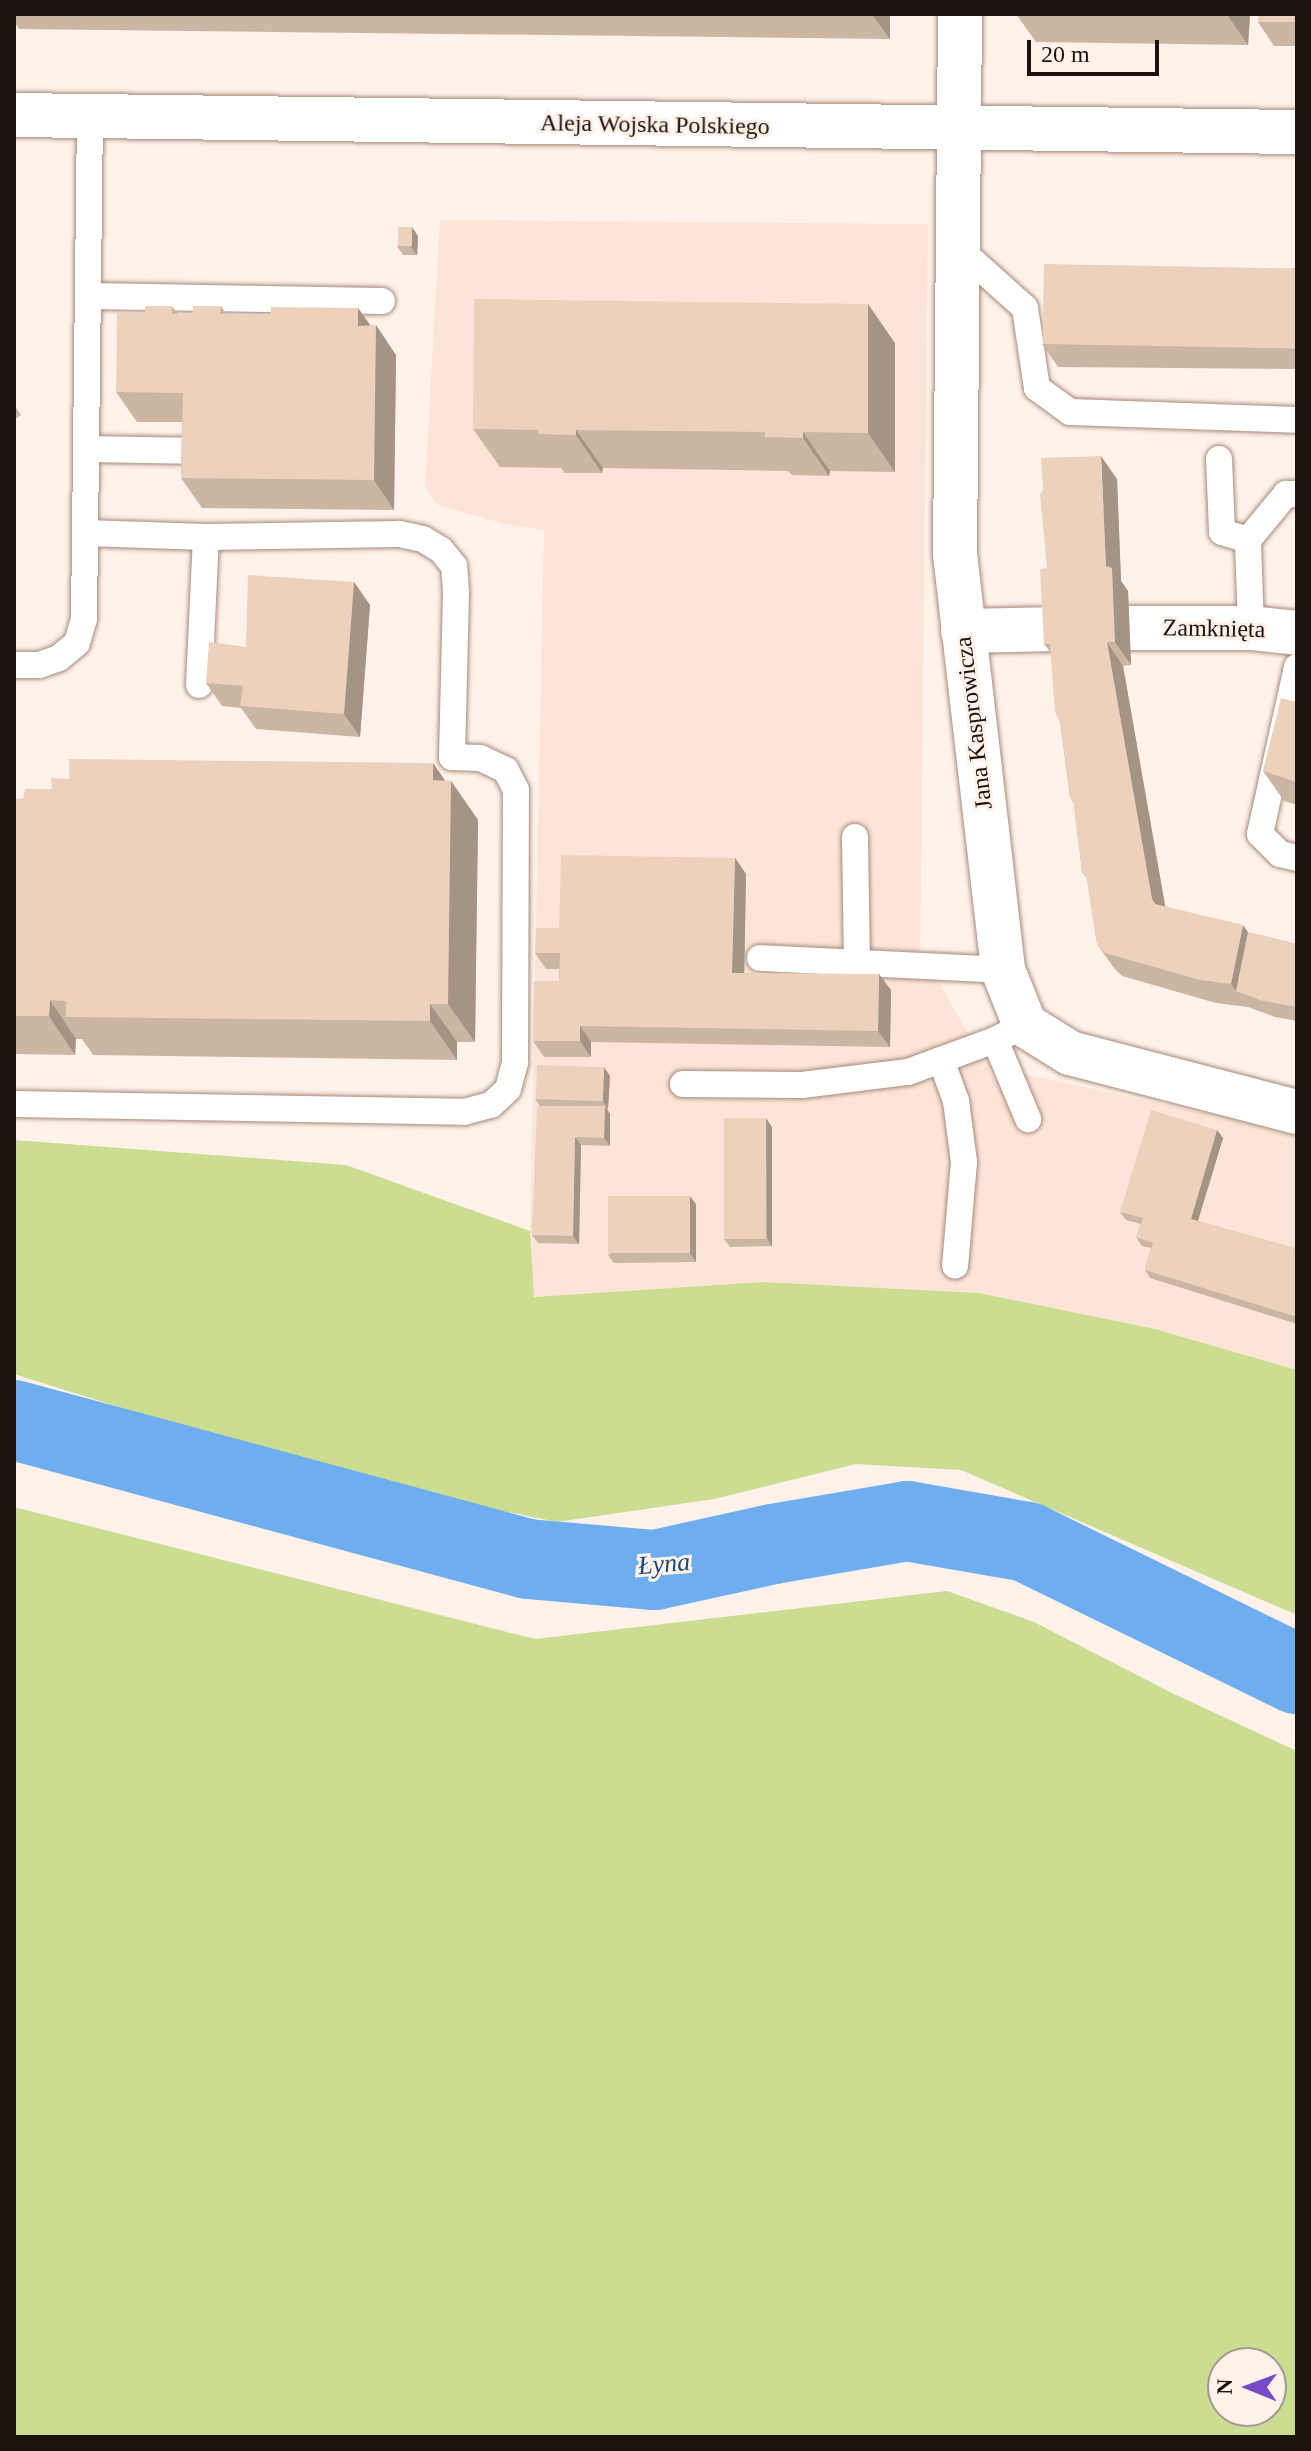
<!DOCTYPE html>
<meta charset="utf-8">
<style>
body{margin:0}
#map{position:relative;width:1311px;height:2451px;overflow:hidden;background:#fef2ea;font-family:"Times New Roman",serif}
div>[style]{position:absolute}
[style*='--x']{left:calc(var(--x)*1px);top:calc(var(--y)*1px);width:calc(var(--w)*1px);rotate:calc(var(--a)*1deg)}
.built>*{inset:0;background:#fce5d8}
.green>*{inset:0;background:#cbdd91}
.river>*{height:80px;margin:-40px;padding:0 40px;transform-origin:40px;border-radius:40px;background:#6faeee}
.roads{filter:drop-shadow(0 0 2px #a58a7a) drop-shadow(0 0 2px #a58a7a)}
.service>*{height:26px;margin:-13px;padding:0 13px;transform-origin:13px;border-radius:13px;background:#fff}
.minor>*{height:44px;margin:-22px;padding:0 22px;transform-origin:22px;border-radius:22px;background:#fff}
.secondary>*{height:44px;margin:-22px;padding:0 22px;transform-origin:22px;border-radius:22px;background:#fff}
.wall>*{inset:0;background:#cbb5a3}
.shaded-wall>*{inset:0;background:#a59384}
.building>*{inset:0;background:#ecd2bd;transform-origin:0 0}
span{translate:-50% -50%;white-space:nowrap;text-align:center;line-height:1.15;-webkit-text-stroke:6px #fef2ea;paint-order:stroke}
.street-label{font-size:24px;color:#1c120c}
.water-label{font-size:26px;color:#1d4974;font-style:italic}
.frame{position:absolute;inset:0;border:16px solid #1c120c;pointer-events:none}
.north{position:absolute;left:1207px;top:2347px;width:80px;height:80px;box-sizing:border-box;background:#fef2ea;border:2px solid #a49891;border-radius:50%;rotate:271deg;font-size:22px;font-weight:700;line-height:32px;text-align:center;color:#1c120c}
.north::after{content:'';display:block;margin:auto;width:28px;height:36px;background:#784ac3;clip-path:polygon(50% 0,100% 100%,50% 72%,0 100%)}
.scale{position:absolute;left:1027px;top:40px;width:132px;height:36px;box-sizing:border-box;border:4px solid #1c120c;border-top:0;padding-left:10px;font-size:24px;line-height:28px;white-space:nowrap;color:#1c120c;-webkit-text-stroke:6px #fef2ea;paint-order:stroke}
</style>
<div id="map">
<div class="built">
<i style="clip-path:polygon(440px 220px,928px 224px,920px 972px,935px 975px,995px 1081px,1028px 1075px,1297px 1133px,1297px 1370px,1155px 1329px,979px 1293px,763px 1282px,533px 1297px,530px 1231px,544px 530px,505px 524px,438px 505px,425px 487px)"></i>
</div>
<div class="green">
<i style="clip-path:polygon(14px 1140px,346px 1165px,530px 1231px,534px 1297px,763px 1282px,979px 1293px,1155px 1329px,1297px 1370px,1297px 1615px,961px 1470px,856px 1464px,714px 1499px,557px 1522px,347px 1479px,14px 1374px)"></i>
<i style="clip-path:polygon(evenodd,14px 1507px,535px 1639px,947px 1591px,1034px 1622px,1172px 1693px,1297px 1751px,1297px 2437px,14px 2437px,14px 1507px,1223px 2363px,1271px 2363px,1271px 2411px,1223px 2411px,1223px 2363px)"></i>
</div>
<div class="river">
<i style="--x:14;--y:1420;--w:532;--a:15.13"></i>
<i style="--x:528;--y:1559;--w:127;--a:5"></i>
<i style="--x:655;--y:1570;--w:121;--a:-12.4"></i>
<i style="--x:773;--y:1544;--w:136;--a:-9.7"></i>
<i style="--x:907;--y:1521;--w:122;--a:9.9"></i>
<i style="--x:1027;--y:1542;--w:301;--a:26.1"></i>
</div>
<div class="roads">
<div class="service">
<i style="--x:957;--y:247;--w:91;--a:41.9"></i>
<i style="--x:1025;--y:308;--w:81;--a:81.5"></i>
<i style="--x:1037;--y:388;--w:41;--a:36"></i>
<i style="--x:1070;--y:412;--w:227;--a:2"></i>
<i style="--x:89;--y:296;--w:293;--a:1"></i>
<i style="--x:86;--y:449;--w:117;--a:1"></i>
<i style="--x:1219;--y:459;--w:73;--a:87.6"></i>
<i style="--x:1222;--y:532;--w:27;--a:17"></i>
<i style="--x:1251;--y:628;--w:88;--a:-92"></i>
<i style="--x:1248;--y:540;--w:60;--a:-50.4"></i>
<i style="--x:1286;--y:494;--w:11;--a:0"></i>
<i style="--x:14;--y:665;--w:25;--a:0"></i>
<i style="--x:39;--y:665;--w:21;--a:-19"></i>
<i style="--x:59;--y:658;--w:23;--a:-40"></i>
<i style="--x:77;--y:643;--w:25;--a:-74"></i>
<i style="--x:84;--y:619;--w:503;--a:-89.32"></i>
<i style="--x:1297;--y:667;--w:171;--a:102.5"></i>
<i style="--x:1260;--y:834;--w:28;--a:45"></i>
<i style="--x:1280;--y:854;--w:17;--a:13"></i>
<i style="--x:199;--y:685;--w:148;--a:-87.3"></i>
<i style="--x:855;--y:837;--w:126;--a:89.1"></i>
<i style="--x:760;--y:958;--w:243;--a:2.8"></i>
<i style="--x:995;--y:1040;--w:86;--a:67.3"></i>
<i style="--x:941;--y:1060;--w:44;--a:69.9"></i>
<i style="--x:956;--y:1101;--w:62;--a:82.5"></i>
<i style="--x:964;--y:1162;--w:104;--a:94.9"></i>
<i style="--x:683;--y:1084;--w:119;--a:0.5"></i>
<i style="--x:802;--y:1085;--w:107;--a:-7"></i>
<i style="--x:908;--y:1072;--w:93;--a:-20.2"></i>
<i style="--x:995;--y:1040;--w:34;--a:-27"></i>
<i style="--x:14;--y:1104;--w:450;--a:1"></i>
<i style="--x:464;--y:1112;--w:28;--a:-15"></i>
<i style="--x:491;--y:1105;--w:23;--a:-43"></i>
<i style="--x:508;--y:1089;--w:28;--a:-75"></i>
<i style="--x:515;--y:1062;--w:272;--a:-89.8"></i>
<i style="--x:516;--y:790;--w:22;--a:-117"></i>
<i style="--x:506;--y:770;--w:29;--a:-155"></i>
<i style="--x:480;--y:758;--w:28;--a:-178"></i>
<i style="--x:452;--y:757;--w:165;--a:-88.6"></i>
<i style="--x:456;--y:592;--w:26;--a:-94"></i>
<i style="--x:454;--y:566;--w:21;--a:-129"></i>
<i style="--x:441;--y:550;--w:21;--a:-149"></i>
<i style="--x:423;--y:539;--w:25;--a:-168"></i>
<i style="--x:399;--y:534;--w:193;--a:179.1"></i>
<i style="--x:206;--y:537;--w:121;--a:-178.1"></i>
</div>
<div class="minor">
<i style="--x:960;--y:14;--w:540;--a:90.53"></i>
<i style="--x:955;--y:554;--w:419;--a:83.4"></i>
<i style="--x:1003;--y:970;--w:59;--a:68.2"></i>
<i style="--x:1025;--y:1025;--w:53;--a:31.9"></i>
<i style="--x:1070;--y:1053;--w:235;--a:14.6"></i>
<i style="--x:1130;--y:628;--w:121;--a:0"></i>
<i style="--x:1251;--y:628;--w:46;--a:6.2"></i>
<i style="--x:963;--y:631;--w:96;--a:-1.2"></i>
</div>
<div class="secondary">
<i style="--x:14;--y:115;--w:1283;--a:0.76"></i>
</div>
</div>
<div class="wall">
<i style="clip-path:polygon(14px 14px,890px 14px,890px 39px,19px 29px,14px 22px)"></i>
<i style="clip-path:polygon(1016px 14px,1250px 14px,1248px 45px,1036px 42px)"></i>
<i style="clip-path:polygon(1297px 14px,1297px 46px,1274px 46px,1258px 22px)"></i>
<i style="clip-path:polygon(418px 236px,417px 255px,403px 255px,397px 246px)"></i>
<i style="clip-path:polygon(1297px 267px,1297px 369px,1058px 367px,1042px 344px)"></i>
<i style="clip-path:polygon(172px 306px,178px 314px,193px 314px,221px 306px,226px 314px,271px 314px,358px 308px,371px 326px,396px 355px,394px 510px,202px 508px,181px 478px,182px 422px,137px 422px,116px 392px,145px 313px)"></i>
<i style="clip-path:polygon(895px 343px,895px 472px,830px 471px,829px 476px,792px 475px,788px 471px,603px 468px,602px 473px,565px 473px,561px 468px,500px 467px,473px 429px)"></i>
<i style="clip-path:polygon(14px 405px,21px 415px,14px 420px)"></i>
<i style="clip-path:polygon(1117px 479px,1121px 581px,1128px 591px,1131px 665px,1123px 666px,1165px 906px,1248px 932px,1297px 944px,1297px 1021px,1275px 1017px,1248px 1007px,1216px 1003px,1122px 976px,1114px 968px,1097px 944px,1087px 878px,1082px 872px,1074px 803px,1070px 797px,1051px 653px,1044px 644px)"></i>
<i style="clip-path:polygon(354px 582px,370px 605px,360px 737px,256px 729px,241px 708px,222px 706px,206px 683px,246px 647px)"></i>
<i style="clip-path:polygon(1297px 702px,1297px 805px,1284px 801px,1263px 771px)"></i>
<i style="clip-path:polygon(445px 781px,451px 781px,478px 820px,475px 1042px,457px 1042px,457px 1060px,93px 1055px,82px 1039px,76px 1039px,75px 1055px,14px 1054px,14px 799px)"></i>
<i style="clip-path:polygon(735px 858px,746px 874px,744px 973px,891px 990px,890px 1047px,591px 1042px,591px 1057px,544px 1057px,533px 1041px,559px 981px,559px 969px,546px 969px,535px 953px,559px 928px)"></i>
<i style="clip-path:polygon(610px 1076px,608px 1109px,607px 1109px,610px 1114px,610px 1146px,581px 1145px,579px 1244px,538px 1243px,532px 1235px,540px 1106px,535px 1099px)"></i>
<i style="clip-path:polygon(772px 1127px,772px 1246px,730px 1247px,724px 1239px)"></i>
<i style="clip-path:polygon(1217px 1130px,1223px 1138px,1198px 1221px,1297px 1249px,1297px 1324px,1150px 1278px,1145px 1270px,1151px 1248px,1142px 1246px,1136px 1237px,1141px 1224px,1126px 1220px,1120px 1212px)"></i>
<i style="clip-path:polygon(696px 1204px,696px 1262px,614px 1263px,608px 1255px)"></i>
</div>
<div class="shaded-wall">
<i style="clip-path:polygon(873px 14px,890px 14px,890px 39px,873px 16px)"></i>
<i style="clip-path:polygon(1228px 14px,1250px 14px,1248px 45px,1228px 16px)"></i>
<i style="clip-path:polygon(412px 227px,418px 236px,417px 255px,411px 247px)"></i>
<i style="clip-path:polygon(868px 304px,895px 343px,895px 472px,868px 433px)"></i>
<i style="clip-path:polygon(358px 308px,375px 332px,376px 325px,396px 355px,394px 510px,374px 480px,358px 326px)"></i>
<i style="clip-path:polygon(576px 430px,603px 468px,602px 473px,576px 435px)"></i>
<i style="clip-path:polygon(803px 432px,830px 471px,829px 476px,803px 438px)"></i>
<i style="clip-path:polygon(1101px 456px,1117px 479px,1121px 581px,1128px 591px,1131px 665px,1115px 642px,1106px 566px)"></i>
<i style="clip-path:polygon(354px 582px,370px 605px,360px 737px,344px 714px)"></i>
<i style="clip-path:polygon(1107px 642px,1123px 666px,1168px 922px,1152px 899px)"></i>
<i style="clip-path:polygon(433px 763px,451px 789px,451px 781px,478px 820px,475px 1042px,448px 1004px,433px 780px)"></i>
<i style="clip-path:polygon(735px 858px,746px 874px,744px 989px,732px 973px)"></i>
<i style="clip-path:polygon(1243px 925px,1259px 948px,1236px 991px,1231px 984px)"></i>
<i style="clip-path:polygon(879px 974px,891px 990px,890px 1047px,878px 1031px)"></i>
<i style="clip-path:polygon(50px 1000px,76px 1039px,75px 1055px,49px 1016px)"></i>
<i style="clip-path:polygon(430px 1004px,457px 1042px,457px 1060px,430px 1021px)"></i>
<i style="clip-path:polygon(580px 1026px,591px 1042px,591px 1057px,580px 1041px)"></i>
<i style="clip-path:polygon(604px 1067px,610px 1076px,608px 1109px,603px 1101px)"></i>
<i style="clip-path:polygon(605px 1106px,610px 1114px,610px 1146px,604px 1138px)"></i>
<i style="clip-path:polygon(766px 1118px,772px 1127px,772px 1246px,767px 1238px)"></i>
<i style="clip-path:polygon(1217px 1130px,1223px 1138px,1196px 1227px,1191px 1219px)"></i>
<i style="clip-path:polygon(575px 1137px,581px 1145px,579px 1244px,573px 1236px)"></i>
<i style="clip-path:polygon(690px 1196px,696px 1204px,696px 1262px,690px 1253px)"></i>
</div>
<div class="building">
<i style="clip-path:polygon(683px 14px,873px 14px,873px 16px)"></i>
<i style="clip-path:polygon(1085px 14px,1228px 14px,1228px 16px)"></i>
<i style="left:1258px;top:14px;width:39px;height:8px"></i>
<i style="left:398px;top:227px;width:14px;height:19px"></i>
<i style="left:1044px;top:264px;width:253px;height:80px;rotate:1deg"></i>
<i style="clip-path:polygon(474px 299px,868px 304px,868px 433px,803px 432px,803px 438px,765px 437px,765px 432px,576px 430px,576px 435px,538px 434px,538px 430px,473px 429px)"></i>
<i style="clip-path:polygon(145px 306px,172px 306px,172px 314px,193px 314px,193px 306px,221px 306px,220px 314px,271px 314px,271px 307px,358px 308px,358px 326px,376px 325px,374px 480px,181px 478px,183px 393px,116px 392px,117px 313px,145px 313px)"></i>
<i style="clip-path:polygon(1101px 456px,1106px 566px,1112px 568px,1115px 642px,1107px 642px,1152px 899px,1155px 904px,1243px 925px,1231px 984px,1200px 980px,1105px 953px,1097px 944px,1086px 875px,1082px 872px,1073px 800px,1070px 797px,1061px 725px,1055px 712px,1050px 644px,1044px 644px,1040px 569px,1047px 568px,1040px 494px,1043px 490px,1041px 458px)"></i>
<i style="clip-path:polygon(248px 575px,354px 582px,344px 714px,240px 706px,243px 686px,206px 683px,209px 642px,246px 647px)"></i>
<i style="clip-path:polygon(1281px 698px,1297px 702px,1297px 782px,1263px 771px)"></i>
<i style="clip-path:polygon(69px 759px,433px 763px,433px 780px,451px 781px,448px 1004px,430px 1004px,430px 1021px,66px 1017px,66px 1001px,50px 1000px,49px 1016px,14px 1016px,14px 799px,23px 799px,25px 789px,52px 789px,51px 778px,69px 779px)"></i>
<i style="clip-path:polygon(561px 855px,735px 858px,732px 973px,879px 974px,878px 1031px,580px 1026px,580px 1041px,533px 1041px,534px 981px,559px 981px,560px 953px,535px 953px,536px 928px,559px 928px)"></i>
<i style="clip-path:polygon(1248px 932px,1297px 944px,1297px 1007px,1263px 1001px,1236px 991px)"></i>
<i style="left:537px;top:1065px;width:67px;height:34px;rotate:2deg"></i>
<i style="clip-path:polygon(537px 1106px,605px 1106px,604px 1138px,575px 1137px,573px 1236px,532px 1235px)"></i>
<i style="clip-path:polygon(1151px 1110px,1217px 1130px,1191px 1219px,1297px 1249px,1297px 1317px,1145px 1270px,1153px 1243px,1136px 1237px,1143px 1218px,1120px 1212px)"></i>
<i style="left:724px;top:1118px;width:42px;height:121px"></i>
<i style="left:690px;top:1196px;width:57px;height:82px;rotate:90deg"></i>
</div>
<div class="street-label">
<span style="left:655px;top:125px;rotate:1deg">Aleja Wojska Polskiego</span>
<span style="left:1214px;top:629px;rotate:1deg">Zamknięta</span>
<span style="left:974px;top:723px;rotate:-97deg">Jana Kasprowicza</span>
</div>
<div class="water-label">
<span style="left:664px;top:1564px;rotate:-5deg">Łyna</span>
</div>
<div class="frame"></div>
<div class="north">N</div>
<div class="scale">20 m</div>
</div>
